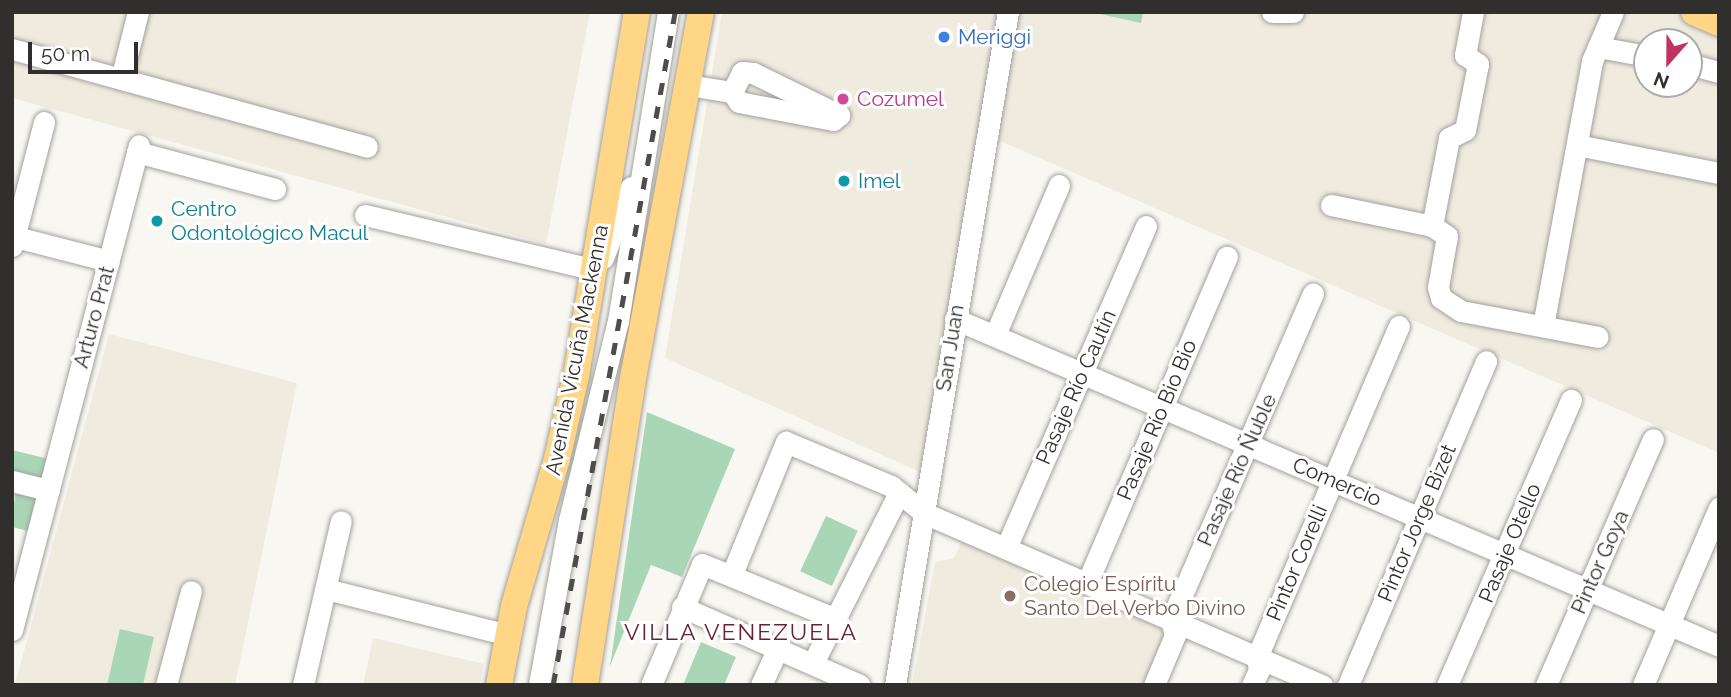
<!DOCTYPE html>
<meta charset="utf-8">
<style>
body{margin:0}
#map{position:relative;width:1731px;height:697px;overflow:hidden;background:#f9f7f2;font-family:Raleway,sans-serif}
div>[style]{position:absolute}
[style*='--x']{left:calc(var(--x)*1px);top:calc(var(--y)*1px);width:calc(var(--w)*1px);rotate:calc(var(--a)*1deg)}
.built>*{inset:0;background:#f0ebdf}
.green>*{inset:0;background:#a9d6b6;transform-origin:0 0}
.roads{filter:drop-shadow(0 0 2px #a3a19d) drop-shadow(0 0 2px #a3a19d)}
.minor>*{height:21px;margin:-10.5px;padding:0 10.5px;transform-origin:10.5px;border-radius:10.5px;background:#fff}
.major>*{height:26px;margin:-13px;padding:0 13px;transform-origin:13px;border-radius:13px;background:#fed686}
.rail>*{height:4.5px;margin-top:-2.25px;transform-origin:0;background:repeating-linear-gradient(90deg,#4e4d4b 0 12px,transparent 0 24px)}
.dots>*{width:19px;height:19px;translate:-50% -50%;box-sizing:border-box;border:4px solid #fff;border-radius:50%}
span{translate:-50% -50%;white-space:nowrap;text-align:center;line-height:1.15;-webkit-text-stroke:6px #fff;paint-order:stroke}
.shop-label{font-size:21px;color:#366cbe}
.left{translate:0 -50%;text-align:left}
.hotel-label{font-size:21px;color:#b23c85}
.culture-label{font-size:21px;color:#0d838f}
.street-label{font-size:21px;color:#302f2d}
.education-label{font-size:21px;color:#785e54}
.neighbourhood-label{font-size:23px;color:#662235;letter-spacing:2px}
.frame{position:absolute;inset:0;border:14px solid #302f2d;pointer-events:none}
.north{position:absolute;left:1633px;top:28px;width:70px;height:70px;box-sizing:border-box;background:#fff;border:2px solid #acacab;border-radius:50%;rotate:201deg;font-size:19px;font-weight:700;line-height:28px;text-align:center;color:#302f2d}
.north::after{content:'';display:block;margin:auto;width:24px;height:32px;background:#c03260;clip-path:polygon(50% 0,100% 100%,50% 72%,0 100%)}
.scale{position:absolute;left:28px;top:42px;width:110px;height:32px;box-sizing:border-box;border:4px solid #302f2d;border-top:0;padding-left:9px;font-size:21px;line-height:24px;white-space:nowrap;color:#302f2d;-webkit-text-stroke:5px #fff;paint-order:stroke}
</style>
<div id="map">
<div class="built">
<i style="clip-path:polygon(12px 12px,590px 12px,546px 244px,12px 98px)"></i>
<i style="clip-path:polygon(evenodd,722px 12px,1679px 12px,1719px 30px,1719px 453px,982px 133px,920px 472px,665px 358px,722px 12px,1647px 42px,1689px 42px,1689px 84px,1647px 84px,1647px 42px)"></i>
<i style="clip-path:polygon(109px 334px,297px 383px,235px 685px,15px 685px)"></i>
<i style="clip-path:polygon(962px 540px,1168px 630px,1144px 685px,912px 685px,935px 562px,954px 558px)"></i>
<i style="clip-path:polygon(373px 638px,484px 664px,480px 685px,363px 685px)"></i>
</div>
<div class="green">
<i style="clip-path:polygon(1091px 12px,1143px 12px,1141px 23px)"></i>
<i style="clip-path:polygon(647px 412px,735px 449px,682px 577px,651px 565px,610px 666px)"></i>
<i style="clip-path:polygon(12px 450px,49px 459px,32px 532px,12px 527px,17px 475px,12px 473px)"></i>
<i style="left:826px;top:516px;width:35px;height:61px;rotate:25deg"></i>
<i style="clip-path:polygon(120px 629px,154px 637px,143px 685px,107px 685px)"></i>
<i style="clip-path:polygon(701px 642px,736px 657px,724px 685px,683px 685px)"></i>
</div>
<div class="roads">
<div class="minor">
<i style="--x:1272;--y:12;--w:21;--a:0"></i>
<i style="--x:1473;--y:12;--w:44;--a:100.5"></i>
<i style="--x:1465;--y:55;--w:16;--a:35"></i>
<i style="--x:1478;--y:64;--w:67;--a:101.1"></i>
<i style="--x:1465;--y:130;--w:18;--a:153"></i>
<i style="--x:1449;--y:138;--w:90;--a:100.9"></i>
<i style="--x:1432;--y:226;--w:18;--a:34"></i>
<i style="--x:1447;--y:236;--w:52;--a:100"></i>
<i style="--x:1438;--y:287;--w:11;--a:75"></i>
<i style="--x:1441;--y:298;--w:24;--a:33"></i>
<i style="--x:1461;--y:311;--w:139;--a:10.7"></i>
<i style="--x:1598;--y:47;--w:50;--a:10.4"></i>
<i style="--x:12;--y:49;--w:368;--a:15.4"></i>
<i style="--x:1689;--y:64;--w:31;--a:15"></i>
<i style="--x:121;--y:79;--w:69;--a:-75.8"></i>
<i style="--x:688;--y:85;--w:45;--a:9"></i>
<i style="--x:732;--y:92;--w:22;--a:-63"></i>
<i style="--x:742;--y:72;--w:11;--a:5"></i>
<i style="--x:753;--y:73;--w:96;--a:26"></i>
<i style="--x:839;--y:115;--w:8;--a:140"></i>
<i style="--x:833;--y:120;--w:96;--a:-169.2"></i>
<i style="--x:739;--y:102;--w:12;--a:-125"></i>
<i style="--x:1577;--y:145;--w:145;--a:11.2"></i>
<i style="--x:137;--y:152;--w:143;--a:15"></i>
<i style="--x:1331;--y:205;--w:103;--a:11.7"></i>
<i style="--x:365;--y:215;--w:236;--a:13.4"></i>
<i style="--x:12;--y:236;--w:100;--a:14.5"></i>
<i style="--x:12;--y:246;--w:128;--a:-75.5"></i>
<i style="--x:603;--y:258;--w:76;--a:-68.5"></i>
<i style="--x:955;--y:319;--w:831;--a:23.17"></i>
<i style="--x:1543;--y:326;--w:269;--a:-79.5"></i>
<i style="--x:1592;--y:61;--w:53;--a:-66.8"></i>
<i style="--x:995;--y:335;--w:163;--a:-66.9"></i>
<i style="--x:12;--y:481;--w:38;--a:14"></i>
<i style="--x:1006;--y:548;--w:351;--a:-66.5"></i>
<i style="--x:732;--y:574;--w:143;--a:-67.8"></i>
<i style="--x:786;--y:442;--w:114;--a:22.7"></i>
<i style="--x:891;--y:486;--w:43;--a:39.3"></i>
<i style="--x:924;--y:513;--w:434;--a:23.4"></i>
<i style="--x:1087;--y:583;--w:355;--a:-66.8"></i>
<i style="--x:326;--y:589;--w:188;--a:14.2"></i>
<i style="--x:682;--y:607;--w:194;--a:23.7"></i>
<i style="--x:12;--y:630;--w:501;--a:-75.33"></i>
<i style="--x:813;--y:663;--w:191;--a:-63.2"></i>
<i style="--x:166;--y:685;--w:97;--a:-75.1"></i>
<i style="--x:303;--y:685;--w:168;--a:-77"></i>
<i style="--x:539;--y:685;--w:168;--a:-79.7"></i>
<i style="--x:569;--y:520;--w:205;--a:-76.2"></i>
<i style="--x:618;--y:321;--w:313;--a:-80.8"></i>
<i style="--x:651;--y:685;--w:131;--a:-67.1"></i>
<i style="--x:702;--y:564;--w:145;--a:22.3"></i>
<i style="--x:761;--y:685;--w:41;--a:-65.3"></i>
<i style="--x:895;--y:685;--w:682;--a:-80.47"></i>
<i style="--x:1154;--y:685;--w:54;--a:-67.2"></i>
<i style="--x:1175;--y:635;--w:16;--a:-105"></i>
<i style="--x:1171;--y:620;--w:356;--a:-66.5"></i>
<i style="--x:1252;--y:685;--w:17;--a:-65"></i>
<i style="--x:1259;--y:670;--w:13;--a:-99"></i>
<i style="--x:1257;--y:657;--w:360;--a:-66.8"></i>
<i style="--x:1348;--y:685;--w:352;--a:-66.9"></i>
<i style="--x:1447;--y:685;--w:311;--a:-66.5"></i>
<i style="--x:1546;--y:685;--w:268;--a:-66.5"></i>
<i style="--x:1643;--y:685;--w:193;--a:-66.8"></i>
</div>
<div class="major">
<i style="--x:1694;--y:12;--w:27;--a:24"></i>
<i style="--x:499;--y:685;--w:80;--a:-79.2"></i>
<i style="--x:514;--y:606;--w:153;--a:-73.7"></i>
<i style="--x:557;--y:459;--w:85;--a:-77.1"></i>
<i style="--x:576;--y:376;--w:369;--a:-80.5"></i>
<i style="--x:585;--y:685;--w:316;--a:-81.1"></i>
<i style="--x:634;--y:373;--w:367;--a:-79.5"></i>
</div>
</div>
<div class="rail">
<i style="--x:553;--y:685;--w:684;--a:-79.73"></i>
</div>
<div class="dots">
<i style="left:944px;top:37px;background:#3f7fe0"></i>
<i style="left:843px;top:99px;background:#d1479c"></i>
<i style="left:844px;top:181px;background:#0f9aa8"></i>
<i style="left:157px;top:221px;background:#0f9aa8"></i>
<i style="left:1010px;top:596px;background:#8d6e63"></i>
</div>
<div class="shop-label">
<span class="left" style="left:958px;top:37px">Meriggi</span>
</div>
<div class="hotel-label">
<span class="left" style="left:857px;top:99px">Cozumel</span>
</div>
<div class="culture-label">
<span class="left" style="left:858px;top:181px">Imel</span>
<span class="left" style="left:171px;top:221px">Centro<br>Odontológico Macul</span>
</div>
<div class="street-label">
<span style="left:94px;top:317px;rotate:-75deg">Arturo Prat</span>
<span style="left:950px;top:348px;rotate:-81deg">San Juan</span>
<span style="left:577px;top:350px;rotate:-79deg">Avenida Vicuña Mackenna</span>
<span style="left:1076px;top:387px;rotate:-66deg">Pasaje Río Cautín</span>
<span style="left:1157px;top:420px;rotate:-67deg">Pasaje Río Bio Bio</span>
<span style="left:1237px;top:470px;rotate:-66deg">Pasaje Río Ñuble</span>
<span style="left:1337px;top:482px;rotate:23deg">Comercio</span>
<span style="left:1417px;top:523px;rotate:-67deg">Pintor Jorge Bizet</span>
<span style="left:1510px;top:543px;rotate:-67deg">Pasaje Otello</span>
<span style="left:1600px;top:562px;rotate:-66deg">Pintor Goya</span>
<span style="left:1297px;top:563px;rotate:-67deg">Pintor Corelli</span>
</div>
<div class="education-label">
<span class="left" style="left:1024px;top:596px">Colegio Espíritu<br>Santo Del Verbo Divino</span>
</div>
<div class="neighbourhood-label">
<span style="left:741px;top:632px">VILLA VENEZUELA</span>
</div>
<div class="frame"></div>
<div class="north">N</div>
<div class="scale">50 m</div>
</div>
